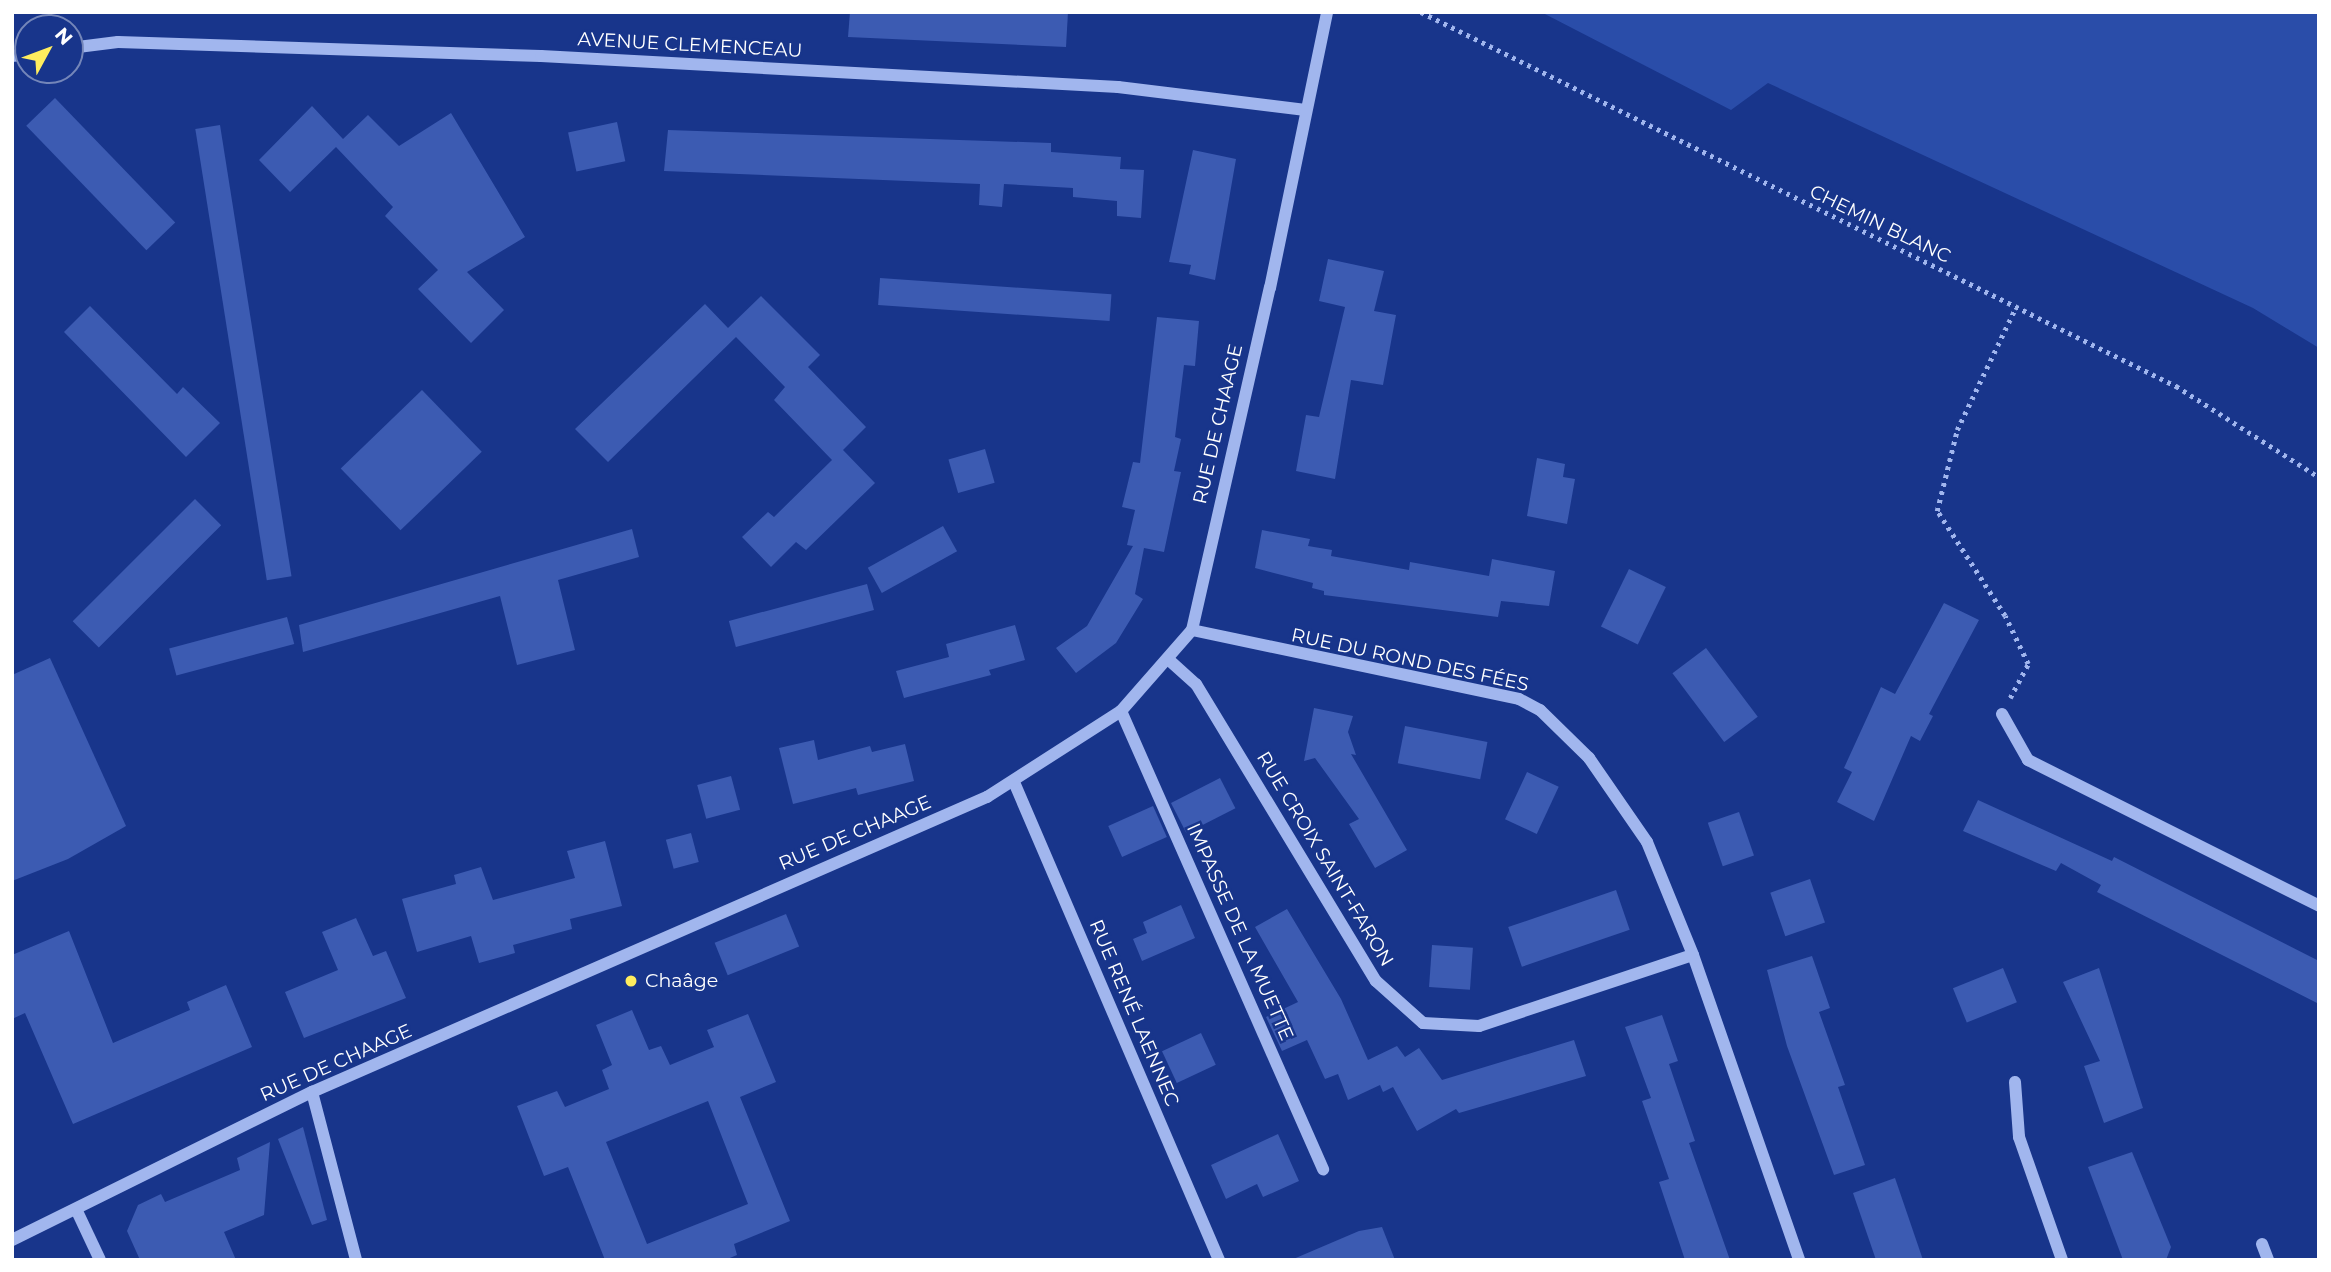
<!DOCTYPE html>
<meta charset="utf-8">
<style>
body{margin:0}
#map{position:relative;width:2331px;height:1272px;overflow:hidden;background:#18358b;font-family:Montserrat,sans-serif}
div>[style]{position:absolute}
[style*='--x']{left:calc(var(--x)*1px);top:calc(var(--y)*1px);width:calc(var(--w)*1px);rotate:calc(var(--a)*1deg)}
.green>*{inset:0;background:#2a4da9}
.building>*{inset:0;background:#3c5bb2;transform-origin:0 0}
.path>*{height:4.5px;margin-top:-2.25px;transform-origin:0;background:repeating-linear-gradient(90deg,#a1b6ee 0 3.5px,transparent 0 8.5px)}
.minor>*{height:12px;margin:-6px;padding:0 6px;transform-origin:6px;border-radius:6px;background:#a1b6ee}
.dots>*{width:19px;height:19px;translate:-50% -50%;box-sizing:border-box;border:4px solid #18358b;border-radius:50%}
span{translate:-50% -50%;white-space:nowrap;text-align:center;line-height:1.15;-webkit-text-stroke:5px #18358b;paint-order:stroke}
.street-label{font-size:19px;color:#fff}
.poi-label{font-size:19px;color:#fff}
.left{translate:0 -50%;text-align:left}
.frame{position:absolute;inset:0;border:14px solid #fff;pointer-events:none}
.north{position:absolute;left:14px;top:14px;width:70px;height:70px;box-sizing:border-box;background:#18358b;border:2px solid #7486b9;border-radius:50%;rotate:49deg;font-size:19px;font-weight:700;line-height:28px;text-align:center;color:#fff}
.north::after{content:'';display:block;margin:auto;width:24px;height:32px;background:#ffed5e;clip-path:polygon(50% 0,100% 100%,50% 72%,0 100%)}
</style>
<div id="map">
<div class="green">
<i style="clip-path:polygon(1541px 12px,2319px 12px,2319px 348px,2253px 308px,1768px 83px,1731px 110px)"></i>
</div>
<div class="building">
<i style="clip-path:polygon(850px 12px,1068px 12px,1066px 47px,848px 37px)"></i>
<i style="left:55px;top:98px;width:173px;height:40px;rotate:46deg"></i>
<i style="clip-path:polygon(312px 106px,343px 139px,368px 115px,399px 146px,451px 113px,525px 237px,467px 272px,504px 310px,471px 343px,418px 289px,438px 270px,385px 216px,393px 207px,336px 147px,290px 192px,259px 160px)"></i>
<i style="left:617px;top:122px;width:40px;height:50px;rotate:78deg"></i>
<i style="left:220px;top:125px;width:457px;height:25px;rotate:81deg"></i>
<i style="clip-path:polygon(668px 130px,1051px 143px,1051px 152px,1121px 157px,1120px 169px,1144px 170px,1141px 218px,1117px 216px,1117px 201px,1073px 197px,1073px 188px,1004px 184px,1002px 207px,979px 205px,980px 184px,664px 171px)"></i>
<i style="clip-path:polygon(1193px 150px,1236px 159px,1215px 280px,1189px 274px,1191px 265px,1169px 262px)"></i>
<i style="clip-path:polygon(1328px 259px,1384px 271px,1374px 311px,1396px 315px,1383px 385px,1351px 380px,1335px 479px,1296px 471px,1306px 415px,1319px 417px,1345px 307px,1319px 301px)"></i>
<i style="left:880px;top:278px;width:232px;height:27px;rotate:4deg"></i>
<i style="clip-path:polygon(761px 296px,820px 355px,808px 367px,866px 427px,843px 450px,875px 483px,806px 550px,796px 542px,771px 567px,742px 537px,768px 512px,774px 517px,832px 460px,774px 400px,785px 387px,736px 337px,608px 462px,575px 429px,705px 304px,728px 328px)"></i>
<i style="clip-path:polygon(90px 306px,177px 394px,183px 387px,220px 423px,186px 457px,64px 332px)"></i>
<i style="clip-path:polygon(1157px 317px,1199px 321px,1195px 366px,1184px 365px,1175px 437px,1181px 439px,1174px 471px,1181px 472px,1164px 552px,1144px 548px,1135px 594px,1143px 599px,1116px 643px,1076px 673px,1056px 648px,1087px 626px,1133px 546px,1127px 545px,1135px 510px,1122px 507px,1133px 462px,1140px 463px)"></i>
<i style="left:422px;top:390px;width:86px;height:113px;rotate:46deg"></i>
<i style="left:985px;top:449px;width:35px;height:38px;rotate:74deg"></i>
<i style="clip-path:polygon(1537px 458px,1565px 464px,1563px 477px,1575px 479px,1567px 524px,1527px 516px)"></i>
<i style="left:195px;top:499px;width:37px;height:173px;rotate:45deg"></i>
<i style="left:943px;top:526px;width:29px;height:86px;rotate:61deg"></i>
<i style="clip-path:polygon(632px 529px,639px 557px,558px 580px,575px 650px,517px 665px,500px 596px,303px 652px,299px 625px)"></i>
<i style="clip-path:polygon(1262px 530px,1310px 539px,1308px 546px,1332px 550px,1331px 556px,1409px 570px,1410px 562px,1489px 576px,1492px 559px,1555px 571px,1549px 606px,1501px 601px,1498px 617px,1324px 595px,1324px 591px,1312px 588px,1313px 583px,1255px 568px)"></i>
<i style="left:1629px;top:569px;width:41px;height:64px;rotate:26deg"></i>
<i style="left:867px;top:584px;width:27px;height:143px;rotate:75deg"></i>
<i style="clip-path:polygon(1944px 603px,1979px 620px,1929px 714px,1933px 716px,1920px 741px,1911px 736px,1874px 821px,1837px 802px,1852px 772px,1844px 768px,1881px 687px,1895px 694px)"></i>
<i style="left:287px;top:617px;width:28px;height:122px;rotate:75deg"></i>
<i style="clip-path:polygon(1015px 625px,1025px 660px,989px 670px,991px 675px,904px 698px,896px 671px,949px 657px,946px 644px)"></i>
<i style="left:1706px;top:648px;width:86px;height:42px;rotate:53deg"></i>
<i style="clip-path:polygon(50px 658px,126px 826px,68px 859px,12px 881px,12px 675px)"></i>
<i style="clip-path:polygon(1314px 708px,1353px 716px,1348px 732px,1356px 755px,1351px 754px,1407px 850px,1375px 868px,1349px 824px,1359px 819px,1315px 758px,1304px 761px)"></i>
<i style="left:1405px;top:726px;width:84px;height:38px;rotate:11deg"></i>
<i style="clip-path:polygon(814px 740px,818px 760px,870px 746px,872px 752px,905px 744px,914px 781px,858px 795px,856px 788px,793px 804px,779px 748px)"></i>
<i style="left:1527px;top:772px;width:35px;height:52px;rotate:25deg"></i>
<i style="left:731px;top:776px;width:35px;height:35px;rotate:75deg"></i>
<i style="left:1220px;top:778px;width:34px;height:55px;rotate:63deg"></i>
<i style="clip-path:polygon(1978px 800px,2112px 861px,2114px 857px,2319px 961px,2319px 1004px,2097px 892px,2101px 885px,2061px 863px,2056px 871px,1963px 831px)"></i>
<i style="left:1153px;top:806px;width:34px;height:49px;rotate:66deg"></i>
<i style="left:1739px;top:812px;width:46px;height:33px;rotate:71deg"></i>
<i style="left:691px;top:833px;width:30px;height:26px;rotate:75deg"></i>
<i style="clip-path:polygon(605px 841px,622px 906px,570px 919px,572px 929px,513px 945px,515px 953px,479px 963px,471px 936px,417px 952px,402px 899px,456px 884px,454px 875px,481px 867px,493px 900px,575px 878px,567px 851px)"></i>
<i style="left:1810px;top:879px;width:46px;height:42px;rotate:71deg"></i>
<i style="left:1616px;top:890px;width:42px;height:114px;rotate:71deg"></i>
<i style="clip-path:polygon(1181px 905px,1195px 938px,1142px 961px,1133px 939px,1147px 933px,1143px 922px)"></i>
<i style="clip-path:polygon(1287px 909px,1341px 999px,1368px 1060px,1397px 1046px,1405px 1057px,1419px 1048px,1442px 1080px,1574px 1040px,1586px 1076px,1459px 1113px,1456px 1109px,1417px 1131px,1393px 1087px,1383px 1092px,1380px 1085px,1348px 1100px,1338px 1074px,1325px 1079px,1307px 1040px,1282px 1051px,1266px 1017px,1298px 1002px,1255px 927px)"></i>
<i style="left:786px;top:914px;width:35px;height:77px;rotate:68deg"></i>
<i style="clip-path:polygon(356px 918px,373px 956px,386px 951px,406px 998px,304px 1038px,285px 992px,338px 970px,322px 932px)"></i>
<i style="clip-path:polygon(69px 931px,113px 1043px,190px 1010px,187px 1002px,226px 985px,252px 1047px,73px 1124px,25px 1013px,12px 1019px,12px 955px)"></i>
<i style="left:1432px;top:945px;width:41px;height:42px;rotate:4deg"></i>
<i style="clip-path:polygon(1812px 956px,1830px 1008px,1819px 1012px,1845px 1085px,1838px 1087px,1865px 1165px,1834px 1175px,1787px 1046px,1767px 970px)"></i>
<i style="left:2003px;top:968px;width:37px;height:54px;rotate:68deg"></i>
<i style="clip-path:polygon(2099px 968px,2143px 1108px,2104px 1123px,2084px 1066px,2100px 1061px,2063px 982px)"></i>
<i style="clip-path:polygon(evenodd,632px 1010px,649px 1050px,661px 1046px,670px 1065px,714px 1047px,707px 1030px,748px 1014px,776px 1082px,740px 1097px,790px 1221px,734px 1244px,737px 1255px,725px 1260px,605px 1260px,568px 1167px,544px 1176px,517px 1106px,557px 1091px,565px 1107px,609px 1089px,602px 1070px,612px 1065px,596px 1025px,632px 1010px,708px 1101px,748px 1204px,647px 1244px,606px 1142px,708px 1101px)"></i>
<i style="clip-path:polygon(1662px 1015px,1678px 1061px,1669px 1064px,1695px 1141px,1689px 1143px,1730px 1260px,1685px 1260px,1659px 1182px,1669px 1179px,1642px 1101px,1651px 1098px,1625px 1027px)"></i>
<i style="left:1201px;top:1033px;width:35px;height:43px;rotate:65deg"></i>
<i style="clip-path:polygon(303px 1127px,327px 1220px,312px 1225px,278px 1139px)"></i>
<i style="clip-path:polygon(1278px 1134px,1299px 1181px,1263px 1197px,1257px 1184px,1226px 1199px,1211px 1165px)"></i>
<i style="clip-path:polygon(270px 1142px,264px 1215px,224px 1232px,236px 1260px,140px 1260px,127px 1231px,138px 1205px,161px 1194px,165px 1202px,240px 1170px,237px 1158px)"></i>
<i style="clip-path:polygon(2132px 1152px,2171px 1247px,2166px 1260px,2123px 1260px,2088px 1167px)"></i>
<i style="clip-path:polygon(1895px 1178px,1923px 1260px,1876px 1260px,1853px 1193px)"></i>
<i style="clip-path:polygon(1382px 1227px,1395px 1260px,1291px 1260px,1359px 1231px)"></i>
</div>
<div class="path">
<i style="--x:1421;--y:12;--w:843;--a:26.35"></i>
<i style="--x:2176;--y:386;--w:169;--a:32.5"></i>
<i style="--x:2010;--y:698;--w:38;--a:-62"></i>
<i style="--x:2028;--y:664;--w:53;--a:-115.6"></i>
<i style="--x:2005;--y:616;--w:125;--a:-122.9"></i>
<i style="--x:1937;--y:511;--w:83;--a:-76.1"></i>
<i style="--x:1957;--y:430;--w:136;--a:-64.4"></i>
</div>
<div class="minor">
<i style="--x:70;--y:48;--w:48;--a:-7.1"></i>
<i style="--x:118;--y:42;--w:423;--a:1.9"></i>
<i style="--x:541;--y:56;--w:578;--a:3.08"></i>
<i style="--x:1118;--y:87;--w:189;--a:7"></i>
<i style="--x:12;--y:56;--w:16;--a:-7"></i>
<i style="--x:1192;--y:630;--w:334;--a:11.9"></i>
<i style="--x:1519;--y:699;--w:24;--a:28"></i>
<i style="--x:1540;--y:710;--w:69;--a:44.4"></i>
<i style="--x:1589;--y:758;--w:102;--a:55.4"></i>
<i style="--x:1647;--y:842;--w:122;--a:67.8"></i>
<i style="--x:1693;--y:955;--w:323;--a:70.8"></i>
<i style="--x:1169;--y:660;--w:36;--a:42"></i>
<i style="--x:1196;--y:684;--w:347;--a:58.8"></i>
<i style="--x:1376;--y:981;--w:63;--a:41.8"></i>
<i style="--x:1423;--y:1023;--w:56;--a:3.1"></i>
<i style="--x:1479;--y:1026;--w:225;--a:-18.4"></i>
<i style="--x:1121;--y:711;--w:501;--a:66.2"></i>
<i style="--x:2002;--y:714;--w:53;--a:60.5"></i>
<i style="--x:2028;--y:760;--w:326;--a:26.6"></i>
<i style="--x:1014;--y:782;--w:520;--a:66.79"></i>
<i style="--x:2015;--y:1082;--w:55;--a:85.8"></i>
<i style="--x:2019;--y:1137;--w:130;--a:70.7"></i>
<i style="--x:312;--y:1092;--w:174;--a:75.3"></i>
<i style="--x:76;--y:1209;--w:56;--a:64.8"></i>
<i style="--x:12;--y:1240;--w:335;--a:-26.3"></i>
<i style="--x:312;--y:1092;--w:737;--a:-23.61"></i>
<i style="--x:987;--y:797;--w:159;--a:-32.7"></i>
<i style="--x:1121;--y:711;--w:108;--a:-48.8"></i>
<i style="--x:1192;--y:630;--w:351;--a:-77.2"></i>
<i style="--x:1270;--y:288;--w:282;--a:-78.3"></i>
<i style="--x:2262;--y:1244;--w:17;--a:69"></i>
</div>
<div class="dots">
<i style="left:631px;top:981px;background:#ffed5e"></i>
</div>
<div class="street-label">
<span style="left:690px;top:45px;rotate:3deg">AVENUE CLEMENCEAU</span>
<span style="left:1880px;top:224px;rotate:26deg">CHEMIN BLANC</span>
<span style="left:1218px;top:424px;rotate:-77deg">RUE DE CHAAGE</span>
<span style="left:1410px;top:660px;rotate:12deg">RUE DU ROND DES FÉES</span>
<span style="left:855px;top:833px;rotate:-23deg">RUE DE CHAAGE</span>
<span style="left:1325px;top:859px;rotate:59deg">RUE CROIX SAINT-FARON</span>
<span style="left:1240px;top:932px;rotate:66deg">IMPASSE DE LA MUETTE</span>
<span style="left:1134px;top:1013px;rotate:67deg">RUE RENÉ LAENNEC</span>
<span style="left:336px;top:1063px;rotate:-24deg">RUE DE CHAAGE</span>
</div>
<div class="poi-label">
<span class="left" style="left:645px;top:981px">Chaâge</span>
</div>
<div class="frame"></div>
<div class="north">N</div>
</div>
